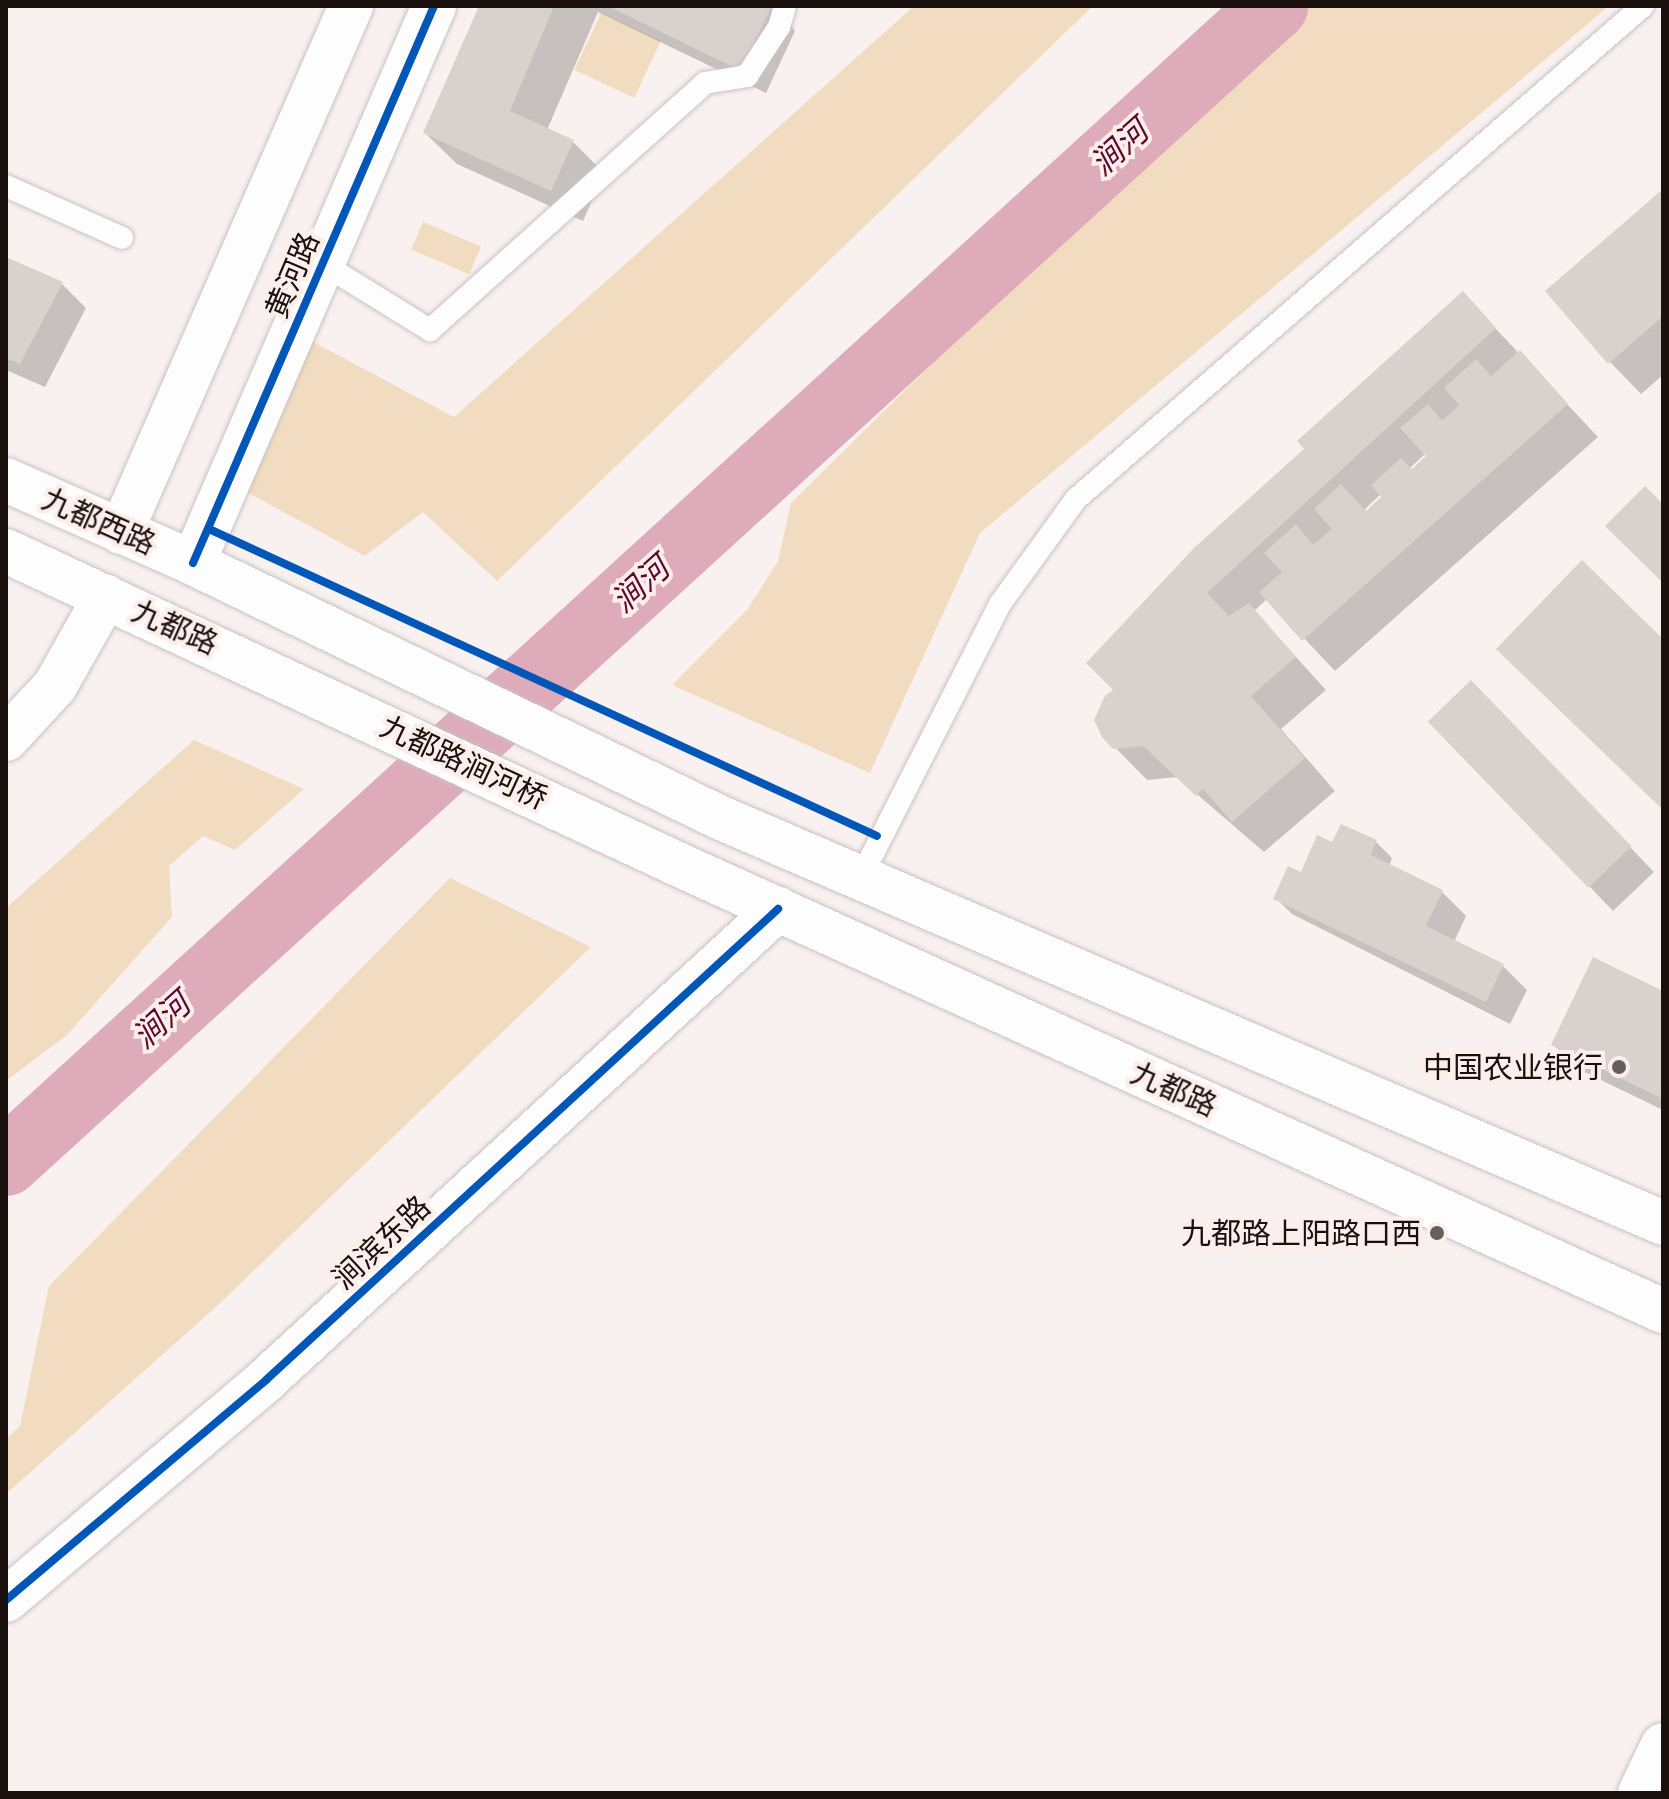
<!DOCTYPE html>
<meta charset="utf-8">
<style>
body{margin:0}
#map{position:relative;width:1669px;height:1799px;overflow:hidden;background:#f8f1ef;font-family:"Titillium Web","Noto Sans SC",sans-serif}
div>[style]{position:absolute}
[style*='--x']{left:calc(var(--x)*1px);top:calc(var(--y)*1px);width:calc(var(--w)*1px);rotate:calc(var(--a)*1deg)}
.green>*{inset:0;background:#f2dcc1;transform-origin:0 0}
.shadow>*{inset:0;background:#0003}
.river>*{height:68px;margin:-34px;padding:0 34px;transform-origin:34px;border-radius:34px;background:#deabba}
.building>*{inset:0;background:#d9d1cd;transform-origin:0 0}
.roads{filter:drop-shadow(0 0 2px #cbc2c0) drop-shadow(0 0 2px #cbc2c0)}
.lane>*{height:22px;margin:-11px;padding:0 11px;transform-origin:11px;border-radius:11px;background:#fefdfd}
.street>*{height:44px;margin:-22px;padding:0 22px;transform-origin:22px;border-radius:22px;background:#fefdfd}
.primary>*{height:44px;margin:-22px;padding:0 22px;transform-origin:22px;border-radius:22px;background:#fefdfd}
.cycleway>*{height:8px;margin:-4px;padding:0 4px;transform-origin:4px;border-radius:4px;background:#0057b8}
.dots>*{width:22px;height:22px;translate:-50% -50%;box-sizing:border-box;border:4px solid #fcefeb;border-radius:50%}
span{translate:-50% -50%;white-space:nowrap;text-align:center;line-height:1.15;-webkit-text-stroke:8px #fcefeb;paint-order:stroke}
.street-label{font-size:30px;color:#1a100d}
.poi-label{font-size:30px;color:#1a100d}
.right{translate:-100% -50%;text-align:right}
.water-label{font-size:32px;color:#5d082f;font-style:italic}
.frame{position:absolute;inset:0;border:8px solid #1a100d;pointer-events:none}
</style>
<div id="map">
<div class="green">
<i style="clip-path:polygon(914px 6px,1093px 6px,497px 581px,423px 512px,365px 556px,241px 489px,306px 338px,454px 417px)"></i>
<i style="clip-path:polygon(1294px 6px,1609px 6px,980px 533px,870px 773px,672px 685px,747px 610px,778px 561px,791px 503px)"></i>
<i style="left:601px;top:13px;width:66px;height:63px;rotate:25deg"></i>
<i style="left:423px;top:222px;width:63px;height:30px;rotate:23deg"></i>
<i style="clip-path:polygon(194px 740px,304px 789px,235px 850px,203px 836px,169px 866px,172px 917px,67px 1035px,6px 1081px,6px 908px)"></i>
<i style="clip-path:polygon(450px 878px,591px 947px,217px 1306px,6px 1494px,6px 1439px,20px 1426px,49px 1286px)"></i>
</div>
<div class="shadow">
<i style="clip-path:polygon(482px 6px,778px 6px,795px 31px,766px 93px,598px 12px,547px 130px,573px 142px,604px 173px,583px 221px,457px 164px,425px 133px)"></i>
<i style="clip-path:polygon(1663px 192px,1663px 375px,1641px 394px,1610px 362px)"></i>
<i style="clip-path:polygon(6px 259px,62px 284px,86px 308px,45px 387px,6px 370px)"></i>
<i style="clip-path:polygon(evenodd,1463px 294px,1598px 437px,1335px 671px,1267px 599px,1254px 611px,1326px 690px,1281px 729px,1335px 791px,1264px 852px,1177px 777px,1147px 780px,1104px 736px,1116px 690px,1307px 449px,1463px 294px,1426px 453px,1429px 456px,1412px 472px,1409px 469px,1426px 453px,1463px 294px,1381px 494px,1384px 498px,1367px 513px,1364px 510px,1381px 494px)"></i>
<i style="clip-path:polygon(1582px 563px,1663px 641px,1663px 809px,1530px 680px)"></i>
<i style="clip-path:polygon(1495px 707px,1654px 872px,1613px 911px,1590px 887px)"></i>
<i style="clip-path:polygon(1376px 842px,1392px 858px,1389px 866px,1442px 892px,1466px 916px,1454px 942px,1503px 966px,1527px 990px,1510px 1024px,1292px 914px,1276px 898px,1333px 845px)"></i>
<i style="clip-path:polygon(1663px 993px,1663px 1110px,1578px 1069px,1554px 1045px)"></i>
</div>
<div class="river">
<i style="--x:6;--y:1162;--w:1716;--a:-42.35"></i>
</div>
<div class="building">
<i style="clip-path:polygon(479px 6px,554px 6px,510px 111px,574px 140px,551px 191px,423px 133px)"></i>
<i style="clip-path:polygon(608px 6px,772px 6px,741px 71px)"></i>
<i style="clip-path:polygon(1663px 189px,1663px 316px,1608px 364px,1545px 291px)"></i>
<i style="clip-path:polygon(6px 257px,63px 282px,20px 364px,6px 358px)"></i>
<i style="clip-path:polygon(1463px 291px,1496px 328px,1207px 593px,1229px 616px,1249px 603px,1296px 657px,1251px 696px,1305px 758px,1232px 822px,1203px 789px,1196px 796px,1143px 746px,1113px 749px,1102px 737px,1094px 720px,1105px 696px,1113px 690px,1086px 663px,1194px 548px,1304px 449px,1297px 441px)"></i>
<i style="clip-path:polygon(1520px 350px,1568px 404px,1302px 641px,1259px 592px,1282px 572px,1264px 553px,1296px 524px,1313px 545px,1332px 529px,1314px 509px,1341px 484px,1366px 511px,1381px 497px,1371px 485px,1401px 458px,1412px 469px,1426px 456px,1400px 428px,1428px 404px,1442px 421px,1459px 405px,1444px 388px,1476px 359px,1491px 376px)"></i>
<i style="clip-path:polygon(1645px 486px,1663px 504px,1663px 583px,1605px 526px)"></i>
<i style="clip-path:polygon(1582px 560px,1663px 639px,1661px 808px,1496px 649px)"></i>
<i style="left:1471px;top:680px;width:231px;height:60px;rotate:46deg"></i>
<i style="clip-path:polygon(1341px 824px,1377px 840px,1371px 855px,1443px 890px,1426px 926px,1504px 964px,1486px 1002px,1273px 899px,1288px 866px,1301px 872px,1317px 835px,1332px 842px)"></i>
<i style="clip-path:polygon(1593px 957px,1663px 991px,1663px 1099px,1551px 1045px)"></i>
</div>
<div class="roads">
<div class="lane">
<i style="--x:6;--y:186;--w:127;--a:24.1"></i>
<i style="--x:323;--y:264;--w:126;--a:31.7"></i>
<i style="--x:430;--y:330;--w:370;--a:-41.9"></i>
<i style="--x:705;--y:83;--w:43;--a:-9.5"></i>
<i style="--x:747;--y:76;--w:59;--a:-56.9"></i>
<i style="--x:779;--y:27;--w:22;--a:-74"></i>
<i style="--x:862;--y:875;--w:304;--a:-63"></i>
<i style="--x:1000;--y:604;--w:130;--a:-54.1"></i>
<i style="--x:1076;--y:499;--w:751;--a:-41.01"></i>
</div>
<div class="street">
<i style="--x:121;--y:532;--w:574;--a:-66.38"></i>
<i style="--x:193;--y:563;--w:607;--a:-66.6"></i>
<i style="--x:6;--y:739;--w:72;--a:-47.2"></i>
<i style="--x:55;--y:686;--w:103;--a:-60.5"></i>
<i style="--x:6;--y:1600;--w:341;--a:-40.2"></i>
<i style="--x:266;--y:1380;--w:696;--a:-42.61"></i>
<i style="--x:1640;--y:1793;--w:53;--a:-64.4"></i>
</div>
<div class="primary">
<i style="--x:6;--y:480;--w:205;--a:23.9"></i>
<i style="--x:193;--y:563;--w:586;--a:25.78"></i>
<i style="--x:721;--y:818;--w:1025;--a:23.26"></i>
<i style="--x:6;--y:551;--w:748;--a:24.99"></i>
<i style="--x:684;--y:867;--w:1075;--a:24.4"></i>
</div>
</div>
<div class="cycleway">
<i style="--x:209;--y:529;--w:735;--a:24.68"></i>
<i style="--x:193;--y:563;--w:607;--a:-66.6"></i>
<i style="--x:6;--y:1600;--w:341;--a:-40.2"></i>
<i style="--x:266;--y:1380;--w:696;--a:-42.61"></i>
</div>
<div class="dots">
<i style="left:1619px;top:1067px;background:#685f5c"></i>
<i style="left:1437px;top:1233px;background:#685f5c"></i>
</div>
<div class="street-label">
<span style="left:292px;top:275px;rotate:-67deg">黄河路</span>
<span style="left:99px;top:521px;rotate:24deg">九都西路</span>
<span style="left:175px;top:627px;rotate:24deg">九都路</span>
<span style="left:464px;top:762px;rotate:25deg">九都路涧河桥</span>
<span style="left:1174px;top:1089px;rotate:24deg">九都路</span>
<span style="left:381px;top:1242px;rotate:-43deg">涧滨东路</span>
</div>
<div class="poi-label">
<span class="right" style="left:1603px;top:1067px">中国农业银行</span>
<span class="right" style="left:1421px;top:1233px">九都路上阳路口西</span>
</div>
<div class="water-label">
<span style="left:1119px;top:147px;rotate:-42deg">涧河</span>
<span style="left:640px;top:584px;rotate:-42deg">涧河</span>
<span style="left:161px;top:1020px;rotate:-42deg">涧河</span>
</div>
<div class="frame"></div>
</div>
